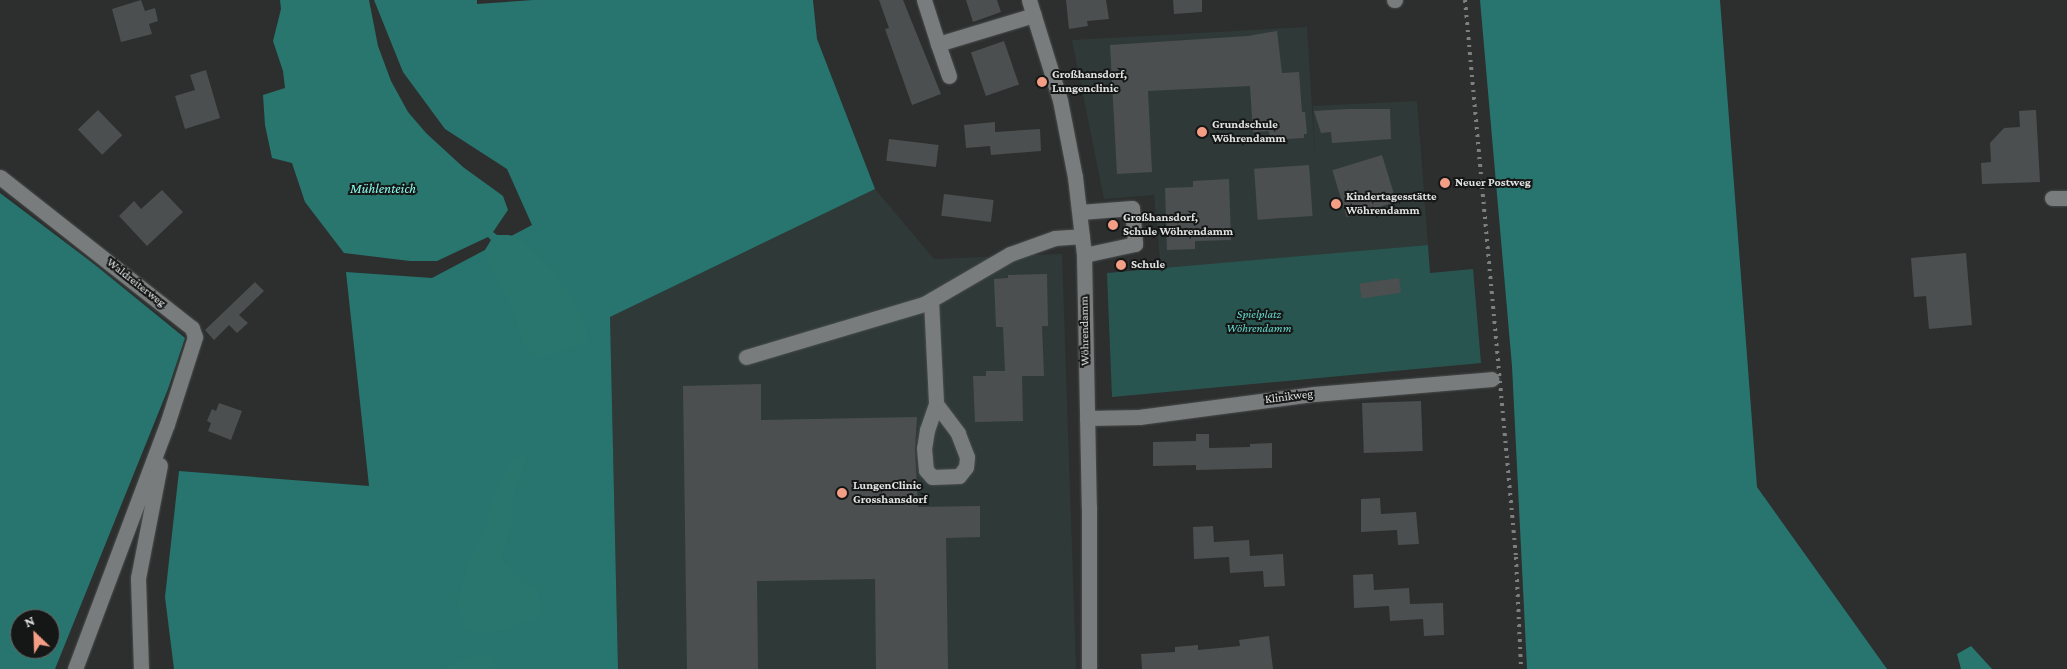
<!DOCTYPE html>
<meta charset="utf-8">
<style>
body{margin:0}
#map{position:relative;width:2067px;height:669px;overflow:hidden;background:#2c2f2e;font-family:"Crimson Pro",serif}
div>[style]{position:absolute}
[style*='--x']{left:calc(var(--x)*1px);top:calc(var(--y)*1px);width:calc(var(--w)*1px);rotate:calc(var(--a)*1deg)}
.built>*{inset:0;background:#2f3a38}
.green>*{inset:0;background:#295550}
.forest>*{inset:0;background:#27756e}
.water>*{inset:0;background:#28766e}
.building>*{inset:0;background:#4c4f4f;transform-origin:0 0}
.roads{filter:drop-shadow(0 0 1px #494c4c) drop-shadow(0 0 1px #494c4c)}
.minor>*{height:15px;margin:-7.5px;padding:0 7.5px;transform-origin:7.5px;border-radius:7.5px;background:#797c7c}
.rail>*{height:4px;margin-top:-2px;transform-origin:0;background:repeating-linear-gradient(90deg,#7e807f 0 2.5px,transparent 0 7.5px)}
.dots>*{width:14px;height:14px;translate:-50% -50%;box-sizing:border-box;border:2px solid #151716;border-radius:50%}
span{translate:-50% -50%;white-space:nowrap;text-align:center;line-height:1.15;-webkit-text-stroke:4px #151716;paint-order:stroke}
.poi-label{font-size:12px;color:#e1e3e2;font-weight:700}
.left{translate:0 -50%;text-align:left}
.street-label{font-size:12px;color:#e1e3e2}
.park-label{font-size:12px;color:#63d5ca;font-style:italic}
.water-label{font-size:14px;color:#8bfcef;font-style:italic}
.north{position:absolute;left:10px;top:609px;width:50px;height:50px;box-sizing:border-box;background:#151716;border:1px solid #676968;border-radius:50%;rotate:336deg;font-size:14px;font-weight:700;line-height:20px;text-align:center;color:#e1e3e2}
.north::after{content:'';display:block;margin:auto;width:18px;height:22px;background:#f49e86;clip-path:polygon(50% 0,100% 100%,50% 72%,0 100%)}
</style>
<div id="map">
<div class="built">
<i style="clip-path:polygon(1307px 27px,1315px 159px,1313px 106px,1417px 101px,1428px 245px,1161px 269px,1154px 195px,1104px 199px,1072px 40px)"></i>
<i style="clip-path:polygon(875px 189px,934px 259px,1062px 254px,1076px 669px,618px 669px,610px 317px)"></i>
</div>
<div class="green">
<i style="clip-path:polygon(1428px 245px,1430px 273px,1473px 269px,1481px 363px,1112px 397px,1107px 273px)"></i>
</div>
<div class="forest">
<i style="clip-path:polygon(374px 0,477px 0,477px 4px,533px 0,813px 0,817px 39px,875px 189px,610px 317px,618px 669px,174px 669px,165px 597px,179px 471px,369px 486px,346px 272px,432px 278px,532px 225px,507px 169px,445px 129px,403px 72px)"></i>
<i style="clip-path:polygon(1480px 0,1720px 0,1757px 487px,1887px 669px,1527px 669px,1512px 366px)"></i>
<i style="clip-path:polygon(evenodd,0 193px,94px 264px,185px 338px,168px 389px,55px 669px,0 669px,0 193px,20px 619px,50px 619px,50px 649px,20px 649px,20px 619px)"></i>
</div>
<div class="water">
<i style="clip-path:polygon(280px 0,369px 0,378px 46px,391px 81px,408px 112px,426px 133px,463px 167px,503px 196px,508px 210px,493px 232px,497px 235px,508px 235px,519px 237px,555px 273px,577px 304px,585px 324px,588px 341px,554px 354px,534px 357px,523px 345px,510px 301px,491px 270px,485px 250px,491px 240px,488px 237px,437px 261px,410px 261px,344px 253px,305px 202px,292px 163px,272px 158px,265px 125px,263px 95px,285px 88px,283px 71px,273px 41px,281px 9px)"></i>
<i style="clip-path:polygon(527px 453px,526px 462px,514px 492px,513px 525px,501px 557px,521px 580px,536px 590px,543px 607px,538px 618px,503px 631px,477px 634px,464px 626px,457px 601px,467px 567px,487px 521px,495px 490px,509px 464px)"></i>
<i style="clip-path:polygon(1971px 646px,1992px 669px,1961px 669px,1957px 654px)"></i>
<i style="clip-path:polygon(475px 654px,495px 659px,489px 669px,441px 669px)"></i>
</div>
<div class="building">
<i style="clip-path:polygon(141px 0,145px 11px,155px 8px,158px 21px,149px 24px,152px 34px,121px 42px,112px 9px)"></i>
<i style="clip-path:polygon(879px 0,903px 0,941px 94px,912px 105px,885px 29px,889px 28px)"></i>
<i style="clip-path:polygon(966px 0,997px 0,1001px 12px,973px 22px)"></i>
<i style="clip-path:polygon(1066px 0,1106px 0,1109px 19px,1087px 21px,1088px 26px,1069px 29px)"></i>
<i style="clip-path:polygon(1173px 0,1202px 0,1202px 12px,1174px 14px)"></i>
<i style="clip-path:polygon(1277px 31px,1282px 73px,1299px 72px,1302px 112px,1305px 112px,1307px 134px,1304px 134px,1304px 138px,1270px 140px,1269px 131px,1253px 132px,1250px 86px,1148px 91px,1152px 172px,1117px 174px,1110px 45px,1248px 36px)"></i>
<i style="left:1004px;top:41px;width:46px;height:35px;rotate:71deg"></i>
<i style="clip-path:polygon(206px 70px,220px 118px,185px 129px,175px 96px,195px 90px,190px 75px)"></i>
<i style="clip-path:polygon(1347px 109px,1390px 109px,1391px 139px,1332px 143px,1331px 132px,1321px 133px,1314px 111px)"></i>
<i style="left:98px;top:110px;width:35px;height:28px;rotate:46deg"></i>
<i style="clip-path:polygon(2036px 110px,2040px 182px,1982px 184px,1981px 163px,1991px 162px,1990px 143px,2004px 128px,2020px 127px,2019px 111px)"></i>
<i style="clip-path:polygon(995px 122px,995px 132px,1040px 129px,1041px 151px,991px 155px,990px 146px,966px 148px,964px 125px)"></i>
<i style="left:889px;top:139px;width:50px;height:22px;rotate:7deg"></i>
<i style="left:1382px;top:155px;width:49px;height:52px;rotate:73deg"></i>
<i style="left:1309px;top:165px;width:51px;height:55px;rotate:86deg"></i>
<i style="clip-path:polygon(1229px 179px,1231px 240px,1195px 241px,1195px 249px,1167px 250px,1165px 188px,1193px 187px,1193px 181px)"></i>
<i style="clip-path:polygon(162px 190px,183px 212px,147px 246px,119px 216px,134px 201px,141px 209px)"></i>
<i style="left:944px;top:194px;width:50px;height:22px;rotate:7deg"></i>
<i style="clip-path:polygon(1966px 253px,1972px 325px,1929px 329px,1926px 296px,1914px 297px,1911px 258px)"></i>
<i style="clip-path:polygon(1047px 274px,1048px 326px,1042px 326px,1044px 376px,1022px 376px,1023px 421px,975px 422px,973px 376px,986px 376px,986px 371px,1005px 371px,1003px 327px,996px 327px,994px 279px,1008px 278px,1008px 275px)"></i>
<i style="left:1399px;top:278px;width:15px;height:40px;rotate:82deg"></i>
<i style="clip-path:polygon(255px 282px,264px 291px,239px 315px,248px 323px,237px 333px,229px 325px,214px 340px,205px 330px)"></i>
<i style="clip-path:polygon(761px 384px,761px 420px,917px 417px,915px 449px,918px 507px,980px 506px,980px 537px,946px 538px,948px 669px,876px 669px,875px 579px,757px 581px,758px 669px,687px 669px,683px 386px)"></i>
<i style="left:1421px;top:401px;width:50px;height:59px;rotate:88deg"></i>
<i style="clip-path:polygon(219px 403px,242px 411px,231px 440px,208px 431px,211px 423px,207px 421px,212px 409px,216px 411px)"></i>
<i style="clip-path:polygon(1196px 434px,1209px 434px,1209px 448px,1250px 447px,1250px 444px,1272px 443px,1272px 468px,1196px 470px,1196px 465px,1153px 466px,1153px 442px,1196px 441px)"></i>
<i style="clip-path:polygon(1380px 498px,1381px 514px,1416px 512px,1419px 544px,1398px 545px,1397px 530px,1361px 532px,1361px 499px)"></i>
<i style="clip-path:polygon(1213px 526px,1214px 542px,1249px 540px,1250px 556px,1283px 554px,1285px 586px,1264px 587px,1263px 571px,1230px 573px,1229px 557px,1194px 559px,1193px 527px)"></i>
<i style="clip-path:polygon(1373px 574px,1374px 590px,1409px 588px,1410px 604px,1443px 603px,1444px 635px,1424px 636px,1423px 619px,1390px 621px,1389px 606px,1354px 608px,1353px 575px)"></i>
<i style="clip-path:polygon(1269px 636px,1273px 669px,1142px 669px,1141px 654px,1175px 652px,1175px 647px,1198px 645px,1198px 650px,1240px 646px,1239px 640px)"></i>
</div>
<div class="roads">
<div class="minor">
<i style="--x:924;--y:0;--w:46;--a:72.3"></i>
<i style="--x:1029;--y:0;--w:105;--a:72.8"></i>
<i style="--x:1060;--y:100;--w:78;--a:79"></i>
<i style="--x:1075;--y:177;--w:79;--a:83.4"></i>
<i style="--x:1084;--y:255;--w:252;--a:88.9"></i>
<i style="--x:1089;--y:507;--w:162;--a:90"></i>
<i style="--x:1394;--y:0;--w:1;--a:0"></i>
<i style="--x:949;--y:76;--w:34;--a:-109"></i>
<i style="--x:938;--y:44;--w:100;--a:-16.8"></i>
<i style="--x:0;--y:177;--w:244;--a:38.2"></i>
<i style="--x:192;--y:328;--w:9;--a:72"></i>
<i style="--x:195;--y:337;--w:91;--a:107.8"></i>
<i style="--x:167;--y:424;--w:262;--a:110.6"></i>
<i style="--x:2052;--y:198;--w:15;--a:0"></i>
<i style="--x:1080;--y:212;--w:52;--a:-4.4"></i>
<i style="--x:1132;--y:208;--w:36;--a:85"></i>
<i style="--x:1135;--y:244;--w:52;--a:167.8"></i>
<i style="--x:931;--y:300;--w:104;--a:87.2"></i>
<i style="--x:936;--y:404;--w:28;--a:109"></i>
<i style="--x:927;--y:430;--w:18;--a:99"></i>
<i style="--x:924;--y:448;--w:22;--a:85"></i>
<i style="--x:926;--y:470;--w:9;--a:49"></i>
<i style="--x:932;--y:477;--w:27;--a:-2"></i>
<i style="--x:959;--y:476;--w:11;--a:-52"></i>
<i style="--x:966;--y:467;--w:10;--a:-84"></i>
<i style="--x:967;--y:457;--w:26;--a:-111"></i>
<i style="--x:958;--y:433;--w:36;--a:-127"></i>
<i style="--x:746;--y:357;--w:186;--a:-16.6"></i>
<i style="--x:924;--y:304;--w:99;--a:-30.2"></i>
<i style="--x:1010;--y:254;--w:48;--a:-19.6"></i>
<i style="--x:1055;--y:238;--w:27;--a:-4"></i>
<i style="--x:1087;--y:418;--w:52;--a:-1.1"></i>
<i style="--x:1139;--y:417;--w:177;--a:-7.5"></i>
<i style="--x:1314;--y:394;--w:178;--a:-4.8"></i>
<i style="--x:141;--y:669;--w:91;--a:-91.9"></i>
<i style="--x:138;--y:578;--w:115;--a:-79"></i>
</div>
</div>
<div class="rail">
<i style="--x:1465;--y:0;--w:559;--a:84.77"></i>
<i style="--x:1516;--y:557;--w:112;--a:87.4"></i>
</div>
<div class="dots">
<i style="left:1042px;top:82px;background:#f49e86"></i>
<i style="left:1202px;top:132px;background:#f49e86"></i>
<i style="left:1445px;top:183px;background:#f49e86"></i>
<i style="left:1336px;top:204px;background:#f49e86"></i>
<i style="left:1113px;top:225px;background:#f49e86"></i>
<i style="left:1121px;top:265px;background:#f49e86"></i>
<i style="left:842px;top:493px;background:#f49e86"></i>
</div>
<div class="poi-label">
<span class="left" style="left:1052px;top:82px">Großhansdorf,<br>Lungenclinic</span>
<span class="left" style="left:1212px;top:132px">Grundschule<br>Wöhrendamm</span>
<span class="left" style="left:1455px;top:183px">Neuer Postweg</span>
<span class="left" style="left:1346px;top:204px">Kindertagesstätte<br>Wöhrendamm</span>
<span class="left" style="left:1123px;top:225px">Großhansdorf,<br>Schule Wöhrendamm</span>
<span class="left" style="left:1131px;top:265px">Schule</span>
<span class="left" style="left:853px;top:493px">LungenClinic<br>Grosshansdorf</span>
</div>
<div class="street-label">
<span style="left:136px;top:283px;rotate:38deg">Waldreiterweg</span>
<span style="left:1085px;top:331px;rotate:-91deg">Wöhrendamm</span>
<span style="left:1289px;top:397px;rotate:-7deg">Klinikweg</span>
</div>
<div class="park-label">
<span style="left:1259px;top:322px">Spielplatz<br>Wöhrendamm</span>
</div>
<div class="water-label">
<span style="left:383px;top:188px">Mühlenteich</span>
</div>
<div class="north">N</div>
</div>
